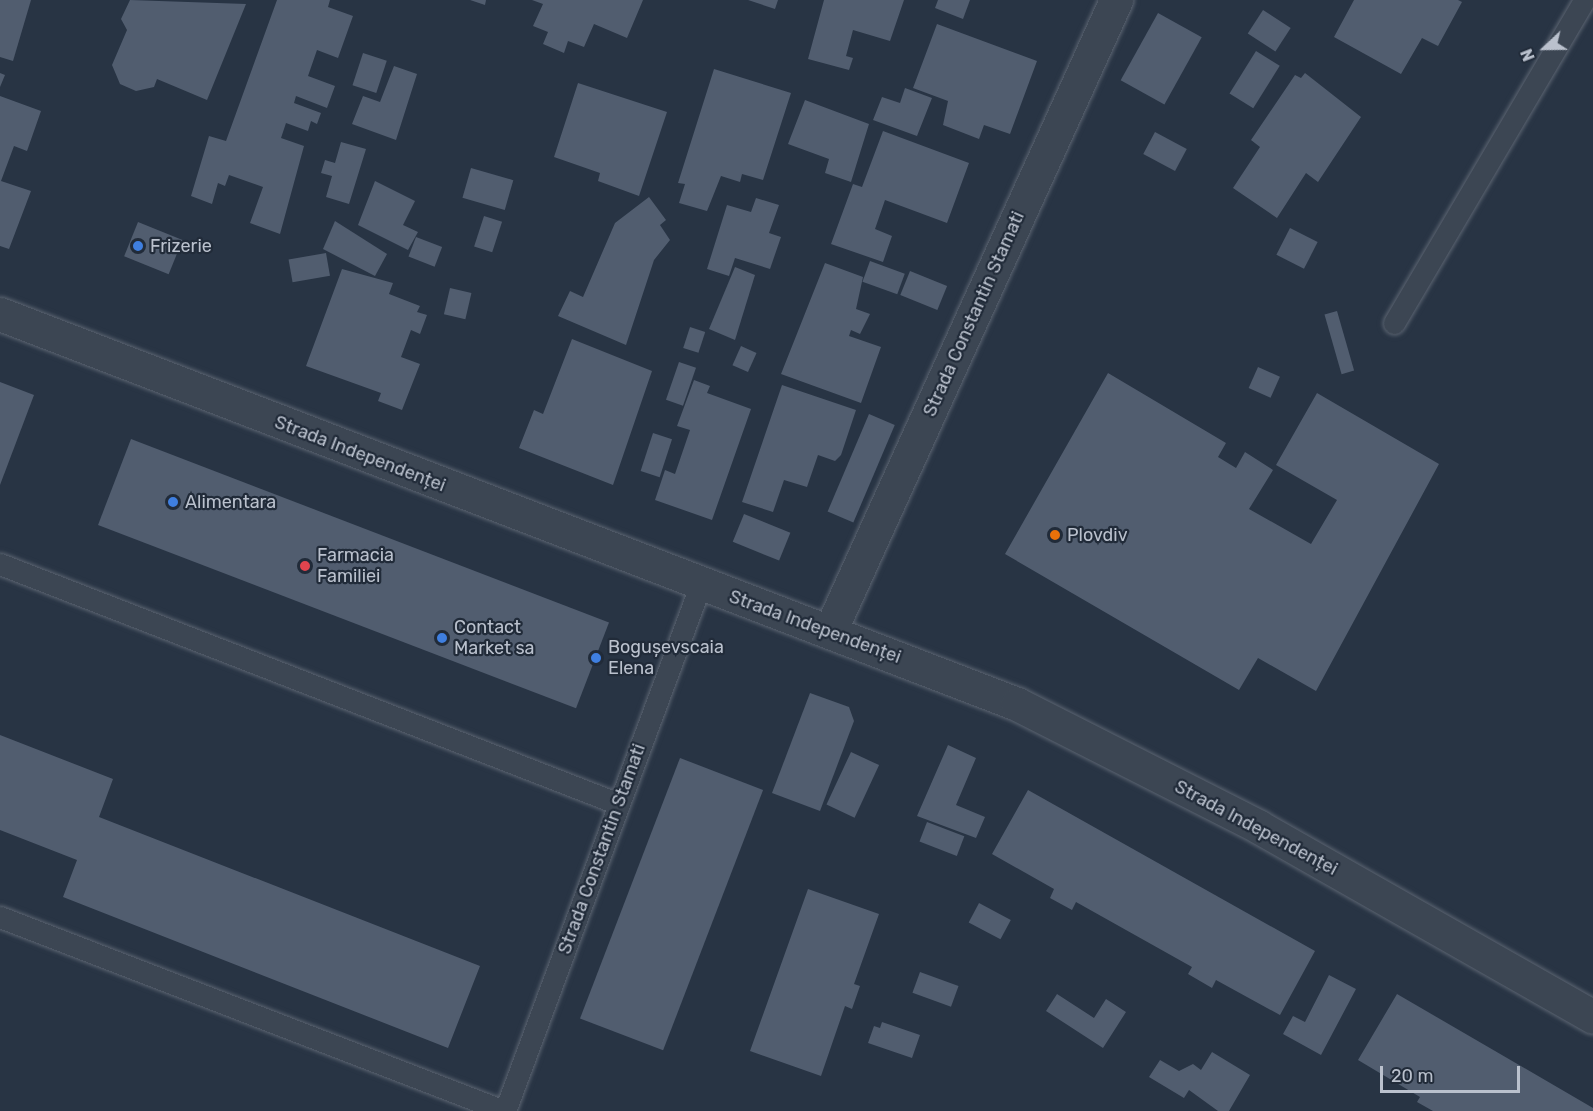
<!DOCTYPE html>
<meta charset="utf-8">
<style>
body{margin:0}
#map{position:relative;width:1593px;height:1111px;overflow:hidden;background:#283444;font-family:Rubik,sans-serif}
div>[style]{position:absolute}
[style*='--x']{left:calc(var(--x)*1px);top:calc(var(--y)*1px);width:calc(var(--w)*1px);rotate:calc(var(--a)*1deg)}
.building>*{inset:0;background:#515d6f;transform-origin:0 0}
.roads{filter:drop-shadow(0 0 2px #5b6471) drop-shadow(0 0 2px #5b6471)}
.service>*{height:21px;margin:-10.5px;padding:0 10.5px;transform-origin:10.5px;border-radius:10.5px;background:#3c4653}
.minor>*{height:33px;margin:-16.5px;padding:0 16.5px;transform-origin:16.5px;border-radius:16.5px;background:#3c4653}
.tertiary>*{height:33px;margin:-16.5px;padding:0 16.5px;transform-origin:16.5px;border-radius:16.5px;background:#3c4653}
.dots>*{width:16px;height:16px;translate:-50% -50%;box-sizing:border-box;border:3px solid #212b39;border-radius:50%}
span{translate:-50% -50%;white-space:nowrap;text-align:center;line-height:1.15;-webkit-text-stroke:4.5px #212b39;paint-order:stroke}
.poi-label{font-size:18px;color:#bac1cd}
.left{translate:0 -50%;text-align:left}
.street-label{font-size:18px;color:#bac1cd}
.north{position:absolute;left:1515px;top:18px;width:60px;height:60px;-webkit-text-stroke:4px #212b39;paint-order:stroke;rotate:248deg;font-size:16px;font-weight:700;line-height:24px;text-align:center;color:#bac1cd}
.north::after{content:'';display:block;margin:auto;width:21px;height:27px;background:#bac1cd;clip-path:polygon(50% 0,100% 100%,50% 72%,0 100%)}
.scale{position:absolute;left:1380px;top:1066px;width:140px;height:27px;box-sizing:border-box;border:3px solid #bac1cd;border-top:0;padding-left:8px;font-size:18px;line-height:21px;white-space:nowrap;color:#bac1cd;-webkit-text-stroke:4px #212b39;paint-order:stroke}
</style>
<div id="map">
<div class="building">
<i style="clip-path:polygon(0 0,31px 0,13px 61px,0 57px)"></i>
<i style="clip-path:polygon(130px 0,246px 4px,207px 100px,157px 79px,154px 87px,136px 91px,120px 84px,112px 65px,127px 30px,121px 19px)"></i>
<i style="clip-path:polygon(277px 0,330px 0,328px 7px,353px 16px,338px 58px,317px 50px,308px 76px,335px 86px,327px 108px,296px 96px,294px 103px,321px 113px,317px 124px,311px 121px,308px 131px,286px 123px,281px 138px,304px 146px,280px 234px,250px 223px,263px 187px,229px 175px,225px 186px,218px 183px,212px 204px,191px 196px,209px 136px,226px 141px)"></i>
<i style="clip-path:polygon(470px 0,486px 0,485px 5px)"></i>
<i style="clip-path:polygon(532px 0,643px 0,627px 38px,594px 24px,584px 47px,568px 41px,564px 53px,543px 44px,548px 32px,533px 26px,543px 4px)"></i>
<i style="clip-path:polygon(748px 0,778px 0,775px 9px)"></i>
<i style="clip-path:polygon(824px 0,904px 0,890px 41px,853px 30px,846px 56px,853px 58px,849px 70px,808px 59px)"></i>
<i style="clip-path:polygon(938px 0,970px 0,963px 19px,935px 8px)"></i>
<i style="clip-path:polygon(1354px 0,1458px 0,1462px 2px,1438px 46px,1422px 38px,1401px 74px,1334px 37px)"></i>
<i style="left:1263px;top:10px;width:33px;height:28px;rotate:33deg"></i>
<i style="left:1158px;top:13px;width:50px;height:77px;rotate:29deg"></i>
<i style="clip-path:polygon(937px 24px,1037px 61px,1010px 134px,984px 125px,979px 139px,943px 125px,948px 101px,913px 88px)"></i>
<i style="left:1256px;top:51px;width:28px;height:50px;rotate:32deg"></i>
<i style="left:363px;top:53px;width:25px;height:34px;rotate:18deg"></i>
<i style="clip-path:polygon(394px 66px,417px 74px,396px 140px,352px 124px,363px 96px,380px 102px)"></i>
<i style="clip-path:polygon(714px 69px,791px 93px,763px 180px,742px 174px,740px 182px,721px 176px,707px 211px,679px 203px,685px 184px,678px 183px)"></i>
<i style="clip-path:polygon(0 73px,5px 75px,0 87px)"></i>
<i style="clip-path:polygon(1305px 73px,1361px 117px,1318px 182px,1306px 173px,1277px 218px,1233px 188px,1260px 147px,1251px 140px,1295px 75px,1301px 78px)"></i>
<i style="clip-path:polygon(578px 83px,667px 112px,639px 196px,598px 181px,600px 173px,554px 157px)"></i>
<i style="clip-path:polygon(905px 88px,932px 98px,917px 136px,873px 120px,882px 97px,900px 103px)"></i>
<i style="clip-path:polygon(0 96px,41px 111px,27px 151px,14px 146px,1px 181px,31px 191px,9px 249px,0 246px)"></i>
<i style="clip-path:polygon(805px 100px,869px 124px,851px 182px,825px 173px,829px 159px,788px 144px)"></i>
<i style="clip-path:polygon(883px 131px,969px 163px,947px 223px,885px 200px,875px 229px,892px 236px,883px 262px,831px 244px,853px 184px,862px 187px)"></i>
<i style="left:1155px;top:132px;width:36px;height:25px;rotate:28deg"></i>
<i style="clip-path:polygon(341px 142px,366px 149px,349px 204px,326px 197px,332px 176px,321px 173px,325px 160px,335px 163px)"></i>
<i style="left:471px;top:168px;width:44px;height:31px;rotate:16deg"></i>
<i style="clip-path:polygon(375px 181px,415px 201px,403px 225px,418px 232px,408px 250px,358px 225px)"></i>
<i style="clip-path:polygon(649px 197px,666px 220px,660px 225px,670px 240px,654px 260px,626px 345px,558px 316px,570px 291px,583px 297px,615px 223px)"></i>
<i style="clip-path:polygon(756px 198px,779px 205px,769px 233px,781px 237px,770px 269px,735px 258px,729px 276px,707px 269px,727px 205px,751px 212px)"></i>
<i style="left:484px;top:216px;width:19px;height:32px;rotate:18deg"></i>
<i style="clip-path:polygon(335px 221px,387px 254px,375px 276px,323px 249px)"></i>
<i style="left:138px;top:222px;width:48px;height:37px;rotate:22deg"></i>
<i style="left:1290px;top:228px;width:31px;height:30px;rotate:27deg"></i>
<i style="left:416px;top:237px;width:28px;height:21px;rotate:21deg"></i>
<i style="left:326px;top:253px;width:23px;height:38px;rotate:80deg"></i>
<i style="left:870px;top:261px;width:37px;height:22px;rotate:20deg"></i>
<i style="clip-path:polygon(825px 263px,863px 277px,856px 309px,870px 314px,860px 334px,851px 330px,849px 336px,881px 347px,861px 403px,781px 374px)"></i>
<i style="clip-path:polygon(735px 267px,755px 275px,735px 340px,709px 329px)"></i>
<i style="clip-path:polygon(342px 269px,393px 283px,389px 294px,420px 306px,417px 312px,427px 315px,420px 334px,411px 330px,401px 357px,420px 364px,402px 410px,378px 401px,381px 393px,306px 366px)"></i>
<i style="left:910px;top:271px;width:40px;height:26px;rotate:22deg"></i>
<i style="left:450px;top:288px;width:22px;height:27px;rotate:13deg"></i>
<i style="left:1337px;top:311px;width:62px;height:13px;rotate:74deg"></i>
<i style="left:690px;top:327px;width:16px;height:22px;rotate:18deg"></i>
<i style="clip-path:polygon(572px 339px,652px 371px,613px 485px,519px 448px,534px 410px,543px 414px)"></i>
<i style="left:741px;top:346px;width:17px;height:21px;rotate:24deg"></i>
<i style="left:679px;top:362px;width:18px;height:40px;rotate:19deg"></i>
<i style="left:1258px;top:367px;width:24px;height:23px;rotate:24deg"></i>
<i style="clip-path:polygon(1108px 373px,1226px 443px,1218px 457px,1236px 468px,1245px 452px,1273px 470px,1249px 509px,1311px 544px,1337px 500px,1276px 465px,1317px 393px,1439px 464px,1316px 691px,1258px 658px,1239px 690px,1005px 554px)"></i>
<i style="clip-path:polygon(694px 380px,710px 386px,707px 393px,751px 409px,712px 520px,655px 500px,665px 470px,675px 474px,690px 430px,677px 426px)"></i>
<i style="clip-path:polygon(0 382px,34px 395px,0 485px)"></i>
<i style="clip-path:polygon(782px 385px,856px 410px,841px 455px,835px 461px,818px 455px,807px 487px,784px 480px,773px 512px,742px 502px)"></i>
<i style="left:869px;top:414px;width:28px;height:106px;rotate:23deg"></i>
<i style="left:653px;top:433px;width:20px;height:40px;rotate:18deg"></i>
<i style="left:131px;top:439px;width:512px;height:92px;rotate:21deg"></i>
<i style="left:744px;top:514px;width:50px;height:30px;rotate:22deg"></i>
<i style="clip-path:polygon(810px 693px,849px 707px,854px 721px,820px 811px,772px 793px)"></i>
<i style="clip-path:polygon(0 735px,113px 779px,99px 817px,480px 966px,448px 1048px,63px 897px,77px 860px,0 830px)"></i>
<i style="clip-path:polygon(948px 745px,976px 758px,956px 805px,985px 817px,976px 838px,917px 816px)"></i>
<i style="left:851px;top:752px;width:31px;height:58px;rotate:25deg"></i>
<i style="left:680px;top:758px;width:89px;height:279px;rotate:21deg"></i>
<i style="clip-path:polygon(1028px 790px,1315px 951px,1280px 1015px,1216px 980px,1212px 988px,1188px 974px,1192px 967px,1076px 902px,1072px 910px,1050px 898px,1054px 889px,992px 854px)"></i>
<i style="left:927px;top:822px;width:40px;height:21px;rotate:21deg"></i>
<i style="clip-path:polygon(808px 889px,879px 914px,854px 984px,860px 986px,852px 1009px,845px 1006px,821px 1076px,750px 1051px)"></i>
<i style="left:979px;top:903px;width:36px;height:22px;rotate:28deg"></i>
<i style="left:920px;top:972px;width:41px;height:22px;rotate:20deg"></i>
<i style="clip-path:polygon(1329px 975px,1356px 989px,1321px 1055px,1283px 1034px,1293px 1016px,1305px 1022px)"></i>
<i style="clip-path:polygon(1057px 994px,1094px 1018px,1106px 999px,1126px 1012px,1103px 1048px,1046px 1011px)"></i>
<i style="clip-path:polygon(1397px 994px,1593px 1108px,1593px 1111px,1433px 1111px,1417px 1102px,1420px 1097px,1358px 1060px)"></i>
<i style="clip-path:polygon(882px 1022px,920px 1035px,912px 1058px,868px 1043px,874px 1026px,880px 1028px)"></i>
<i style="clip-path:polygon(1212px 1052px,1250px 1075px,1229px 1111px,1218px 1111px,1189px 1090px,1184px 1098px,1149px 1077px,1160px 1060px,1179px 1071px,1193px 1064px,1201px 1070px)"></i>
</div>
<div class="roads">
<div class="service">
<i style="--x:1394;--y:323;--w:375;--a:-59.5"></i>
<i style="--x:0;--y:564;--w:664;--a:21.19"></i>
<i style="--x:0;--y:917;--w:540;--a:21.05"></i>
<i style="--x:505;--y:1111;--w:560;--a:-69.62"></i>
</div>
<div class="minor">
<i style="--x:831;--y:629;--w:691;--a:-65.62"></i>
</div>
<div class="tertiary">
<i style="--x:0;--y:314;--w:1089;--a:20.98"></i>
<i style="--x:1017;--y:704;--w:271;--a:26.9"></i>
<i style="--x:1259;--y:827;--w:384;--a:29.6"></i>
</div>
</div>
<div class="dots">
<i style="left:138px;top:246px;background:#3f7fe0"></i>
<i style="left:173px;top:502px;background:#3f7fe0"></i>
<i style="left:1055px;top:535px;background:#e8710a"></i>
<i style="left:305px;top:566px;background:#e0444e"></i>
<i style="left:442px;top:638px;background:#3f7fe0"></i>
<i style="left:596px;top:658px;background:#3f7fe0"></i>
</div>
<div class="poi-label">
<span class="left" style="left:150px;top:246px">Frizerie</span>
<span class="left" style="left:185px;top:502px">Alimentara</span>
<span class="left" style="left:1067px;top:535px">Plovdiv</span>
<span class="left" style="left:317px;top:566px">Farmacia<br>Familiei</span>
<span class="left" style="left:454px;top:638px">Contact<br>Market sa</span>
<span class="left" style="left:608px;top:658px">Bogușevscaia<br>Elena</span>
</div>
<div class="street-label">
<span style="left:974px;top:314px;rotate:-66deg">Strada Constantin Stamati</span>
<span style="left:360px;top:454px;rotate:21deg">Strada Independenței</span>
<span style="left:815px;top:627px;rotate:20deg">Strada Independenței</span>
<span style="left:1256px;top:828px;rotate:28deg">Strada Independenței</span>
<span style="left:602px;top:849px;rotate:-70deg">Strada Constantin Stamati</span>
</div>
<div class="north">N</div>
<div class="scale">20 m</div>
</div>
